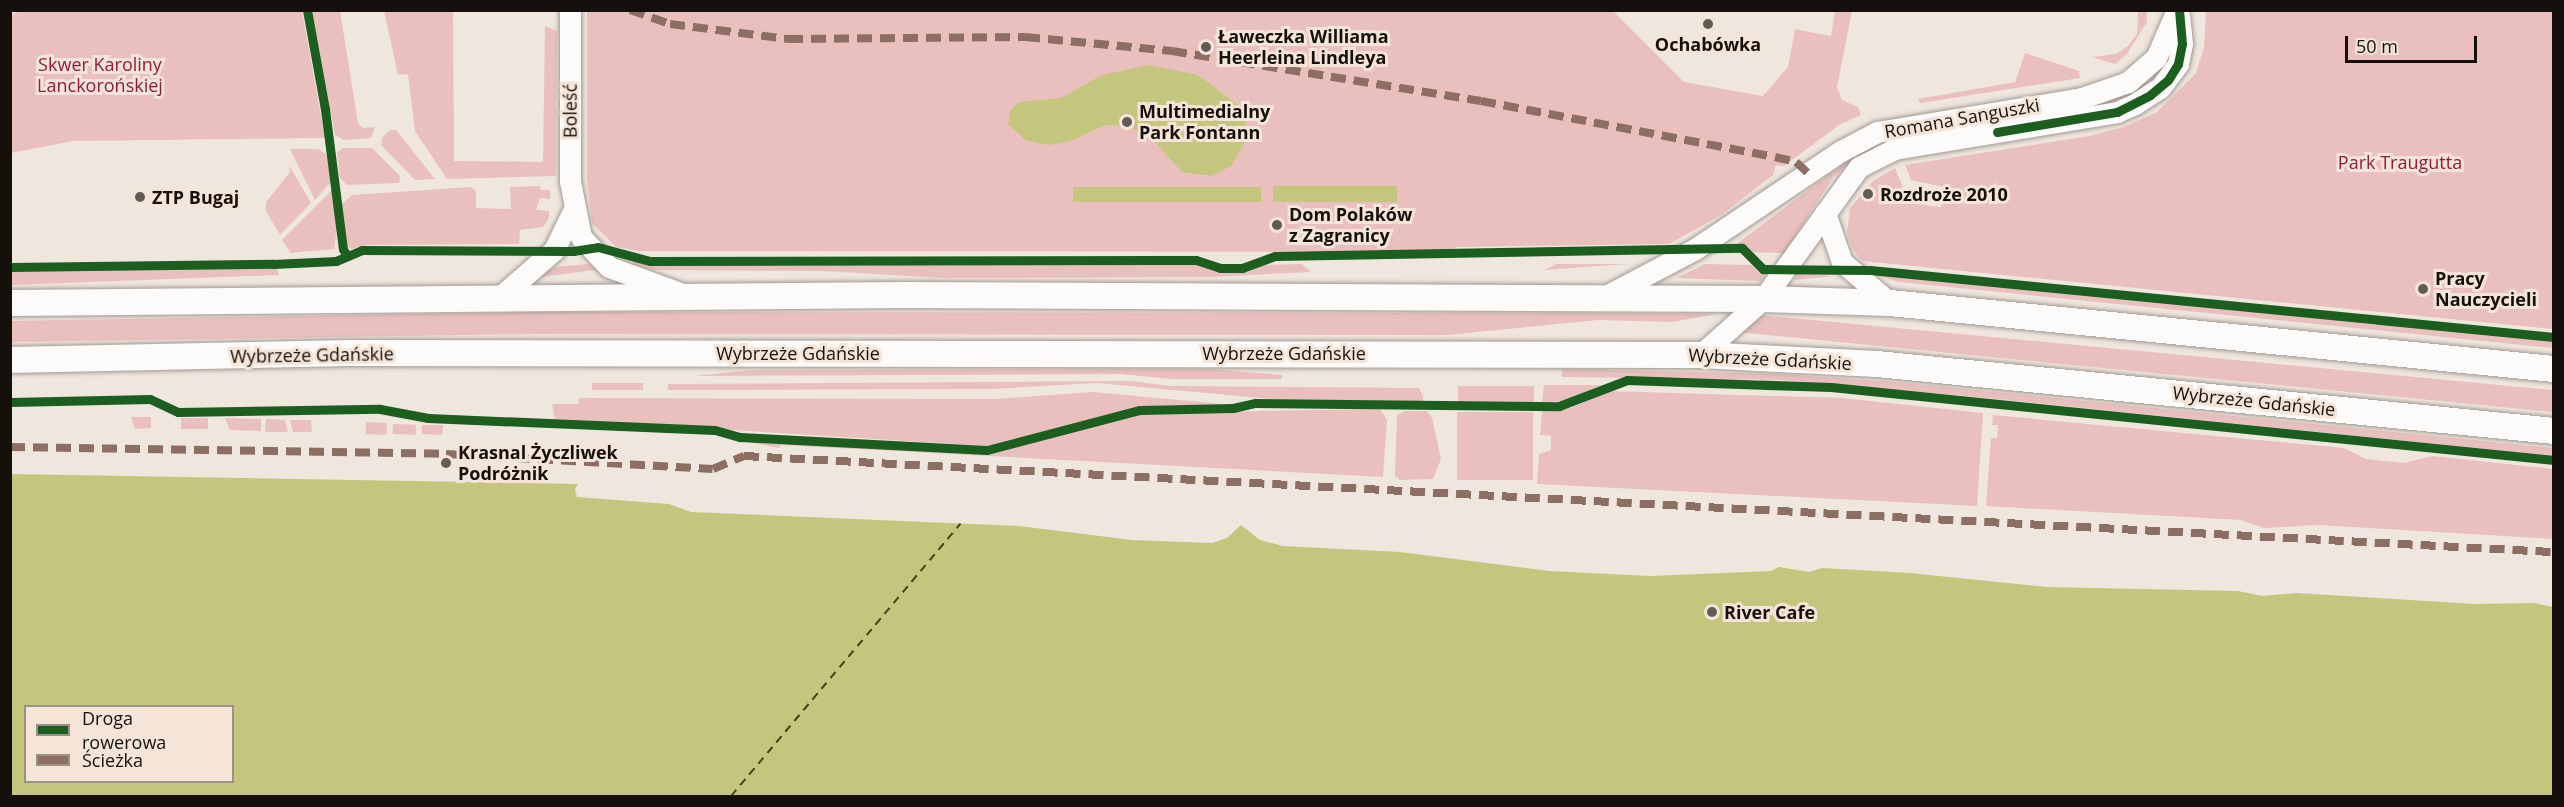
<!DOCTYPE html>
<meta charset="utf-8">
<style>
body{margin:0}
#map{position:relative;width:2564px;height:807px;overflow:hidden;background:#efe6de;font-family:"Open Sans",sans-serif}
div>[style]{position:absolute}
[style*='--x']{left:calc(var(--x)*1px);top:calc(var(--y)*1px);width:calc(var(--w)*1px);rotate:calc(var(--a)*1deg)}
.green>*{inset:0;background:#eac0bf;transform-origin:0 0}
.water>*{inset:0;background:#c5c67d;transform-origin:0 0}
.ferry>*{height:1.5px;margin-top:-0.75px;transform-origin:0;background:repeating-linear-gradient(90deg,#41441a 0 8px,transparent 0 14px)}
.roads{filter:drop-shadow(0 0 2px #a19a94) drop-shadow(0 0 2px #a19a94)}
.minor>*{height:21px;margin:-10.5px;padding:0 10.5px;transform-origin:10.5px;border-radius:10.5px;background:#fdfbfa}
.major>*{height:26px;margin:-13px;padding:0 13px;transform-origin:13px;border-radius:13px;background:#fdfbfa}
.quiet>*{height:8px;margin-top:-4px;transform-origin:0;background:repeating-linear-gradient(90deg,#8d6e63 0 15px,transparent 0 23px)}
.cycleway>*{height:9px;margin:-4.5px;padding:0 4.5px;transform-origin:4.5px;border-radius:4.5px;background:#1b5e20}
.dots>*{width:16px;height:16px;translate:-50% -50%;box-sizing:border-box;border:3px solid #f5e5d8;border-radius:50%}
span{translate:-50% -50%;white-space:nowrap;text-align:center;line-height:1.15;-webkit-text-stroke:6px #f5e5d8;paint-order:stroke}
.poi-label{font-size:18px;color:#15100c;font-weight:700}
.left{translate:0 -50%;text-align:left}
.park-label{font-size:18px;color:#941b37}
.street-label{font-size:18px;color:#15100c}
.frame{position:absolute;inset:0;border:12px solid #15100c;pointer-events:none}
.legend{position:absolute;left:24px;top:705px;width:210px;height:78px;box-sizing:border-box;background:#f5e5d8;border:2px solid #9b9086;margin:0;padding:8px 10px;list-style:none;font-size:18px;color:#15100c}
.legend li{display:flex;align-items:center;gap:12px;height:30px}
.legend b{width:30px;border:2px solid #9b9086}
.scale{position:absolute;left:2345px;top:36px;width:132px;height:27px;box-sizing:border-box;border:3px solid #15100c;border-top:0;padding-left:8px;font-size:18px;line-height:21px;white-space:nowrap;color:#15100c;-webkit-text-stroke:4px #f5e5d8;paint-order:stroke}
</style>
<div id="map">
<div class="green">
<i style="clip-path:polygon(21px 11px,302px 11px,325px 138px,73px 141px,11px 153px,11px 15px)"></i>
<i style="clip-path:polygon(312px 11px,340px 11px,358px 123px,363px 128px,375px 127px,371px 138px,344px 140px,335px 135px)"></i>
<i style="clip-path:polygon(384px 11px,453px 11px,454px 161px,543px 162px,545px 26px,557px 31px,556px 176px,447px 179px,415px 131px,408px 74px,398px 75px)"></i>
<i style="clip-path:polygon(587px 11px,1613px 11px,1684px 82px,1763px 96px,1788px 67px,1795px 29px,1831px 36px,1835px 11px,1852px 11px,1837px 87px,1842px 100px,1858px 107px,1861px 115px,1839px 125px,1784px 166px,1776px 165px,1773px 175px,1721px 215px,1669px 244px,1457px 247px,1437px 252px,639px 251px,616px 247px,592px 223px,587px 179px)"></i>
<i style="clip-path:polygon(2138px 11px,2147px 11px,2147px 22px,2127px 54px,2115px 64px,2092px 57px,2116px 54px,2128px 46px,2137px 34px)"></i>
<i style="clip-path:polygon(2206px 11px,2553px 11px,2553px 329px,1862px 261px,1853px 250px,1847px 232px,1850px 208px,1873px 181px,1895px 168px,1909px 203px,1941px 207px,1944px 187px,1911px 180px,1905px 165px,2089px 136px,2124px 127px,2157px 112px,2196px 73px,2204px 47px)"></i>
<i style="clip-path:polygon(2171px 43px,2171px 54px,2159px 72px,2130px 95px,2110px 103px,1889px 140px,1874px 146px,1834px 176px,1784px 253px,1751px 252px,1734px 246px,1872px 142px,2099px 102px)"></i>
<i style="clip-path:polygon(2025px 53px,2079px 71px,2080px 78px,1920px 103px,1918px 99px,2015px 82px)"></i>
<i style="clip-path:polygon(390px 130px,396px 130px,435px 179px,415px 180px,381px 145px,382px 138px)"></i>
<i style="clip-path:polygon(342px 148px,372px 148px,400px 176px,399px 183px,347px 185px,340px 178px,337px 153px)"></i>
<i style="clip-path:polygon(290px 149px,318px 149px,326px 154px,331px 182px,315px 200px)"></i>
<i style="clip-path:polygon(289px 165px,311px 203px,280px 235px,265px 209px,267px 201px,290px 172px)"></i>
<i style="clip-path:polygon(540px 186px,541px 190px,550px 190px,550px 199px,540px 198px,536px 210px,549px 211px,549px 218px,543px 227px,520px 230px,519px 244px,367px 245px,351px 249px,346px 244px,342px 204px,352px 195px,471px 187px,476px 191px,476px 208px,511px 209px,510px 187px)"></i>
<i style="clip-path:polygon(332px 190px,337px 228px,334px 249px,291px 253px,282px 240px)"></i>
<i style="clip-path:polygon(636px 261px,670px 265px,1197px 264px,1229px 272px,1265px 265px,1302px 264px,1311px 272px,1212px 277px,943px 278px,823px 271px,655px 270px,630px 265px)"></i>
<i style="clip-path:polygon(589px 264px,596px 270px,540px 277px,555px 267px)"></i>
<i style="clip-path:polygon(1557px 264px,1627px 264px,1544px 270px)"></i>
<i style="clip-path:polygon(1705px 264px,1752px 265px,1759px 272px,1769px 272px,1760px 281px,1677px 278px)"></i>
<i style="clip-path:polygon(259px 265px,277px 268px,279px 275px,11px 285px,11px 270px)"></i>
<i style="clip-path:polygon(1798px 273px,1834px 276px,1795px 280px)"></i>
<i style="clip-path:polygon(1868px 273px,2553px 341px,2553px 348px,1899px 282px)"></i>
<i style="clip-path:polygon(535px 312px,1594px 313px,1715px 314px,1673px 322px,1598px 320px,1447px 335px,533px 334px,11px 342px,11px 321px)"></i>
<i style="clip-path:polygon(1759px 315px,2553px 390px,2553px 412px,1736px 332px)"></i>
<i style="clip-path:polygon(1210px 369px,1282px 375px,1282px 379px,1171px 379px,1121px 374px,694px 376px,752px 370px)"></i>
<i style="clip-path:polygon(1562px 369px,1778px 374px,1894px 382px,2553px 448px,2553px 456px,1955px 395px,1777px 380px,1562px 377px)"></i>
<i style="clip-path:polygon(1131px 381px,1170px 386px,1419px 388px,1423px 396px,1423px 402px,1295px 401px,1097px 383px,991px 389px,668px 390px,668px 384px)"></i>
<i style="left:592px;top:383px;width:51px;height:7px"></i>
<i style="clip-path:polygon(1544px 385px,1601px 385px,1563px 401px,1542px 403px)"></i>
<i style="left:1458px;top:386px;width:76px;height:17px"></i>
<i style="clip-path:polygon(1609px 391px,1841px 398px,1983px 413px,1977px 506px,1537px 484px,1539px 454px,1551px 450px,1551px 436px,1540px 435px,1542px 411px,1571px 408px)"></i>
<i style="clip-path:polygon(1093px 392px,1233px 405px,1138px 407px,987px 446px,555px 419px,552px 404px,578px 404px,579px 398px,994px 399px)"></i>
<i style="clip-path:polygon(1380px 409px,1387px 420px,1383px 477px,781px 445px,780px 448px,745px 442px,989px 453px,1141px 413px)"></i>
<i style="clip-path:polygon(1405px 411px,1427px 411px,1432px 418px,1441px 459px,1433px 479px,1400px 480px,1395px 476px,1397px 415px)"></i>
<i style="left:1457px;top:412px;width:76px;height:68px"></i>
<i style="clip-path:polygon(1993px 415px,2344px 448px,2366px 459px,2404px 463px,2432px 456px,2553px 469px,2553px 539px,2318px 525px,2264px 528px,2241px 520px,1986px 506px,1991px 438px,1997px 438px,1998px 425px,1992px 425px)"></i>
<i style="clip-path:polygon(131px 417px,151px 417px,151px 428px,135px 429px)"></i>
<i style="left:181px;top:418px;width:27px;height:11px"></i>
<i style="clip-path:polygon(225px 418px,261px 419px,261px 431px,230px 430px)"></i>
<i style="clip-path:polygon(266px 419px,285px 420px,288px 432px,265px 432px)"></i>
<i style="clip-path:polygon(290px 420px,311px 420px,312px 432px,293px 432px)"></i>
<i style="left:366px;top:422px;width:21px;height:12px;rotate:3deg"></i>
<i style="left:393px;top:424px;width:23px;height:10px;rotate:2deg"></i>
<i style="clip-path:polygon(422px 425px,443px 425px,442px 435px,422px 434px)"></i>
</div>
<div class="water">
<i style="clip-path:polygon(1148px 65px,1198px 75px,1238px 105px,1245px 120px,1246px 140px,1231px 166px,1212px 176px,1182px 172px,1153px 140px,1128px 126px,1105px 125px,1071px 141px,1049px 145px,1025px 140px,1008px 124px,1010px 111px,1019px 102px,1061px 98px,1102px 75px)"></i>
<i style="left:1397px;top:186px;width:16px;height:124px;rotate:90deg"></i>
<i style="left:1261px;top:187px;width:15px;height:188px;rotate:90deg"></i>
<i style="clip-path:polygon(evenodd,11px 474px,578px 484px,575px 489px,577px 497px,669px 504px,691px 512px,1019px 526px,1132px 540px,1212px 543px,1227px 538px,1241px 525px,1260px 540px,1283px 546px,1400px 552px,1549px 571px,1650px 576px,1771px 571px,1779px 567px,1809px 572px,1822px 568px,1910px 573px,2047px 587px,2238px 591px,2262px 596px,2296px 593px,2475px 604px,2534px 603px,2553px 607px,2553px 796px,11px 796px,11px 474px,26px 706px,232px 706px,232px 782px,26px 782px,26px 706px)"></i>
</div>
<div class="ferry">
<i style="--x:731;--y:796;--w:356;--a:-49.9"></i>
</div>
<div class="roads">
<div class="minor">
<i style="--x:570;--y:10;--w:171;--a:90"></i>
<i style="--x:570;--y:181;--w:57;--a:78.9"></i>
<i style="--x:581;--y:237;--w:41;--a:47"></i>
<i style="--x:609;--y:267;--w:79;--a:20"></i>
<i style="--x:1825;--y:213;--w:52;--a:70.9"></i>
<i style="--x:1842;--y:262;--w:63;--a:40.5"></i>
<i style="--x:1606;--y:296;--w:101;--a:-27.8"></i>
<i style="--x:1695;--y:249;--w:176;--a:-33.9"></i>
<i style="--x:1841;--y:151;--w:41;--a:-27.8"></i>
<i style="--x:1877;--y:132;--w:208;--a:-9.4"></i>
<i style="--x:2082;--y:98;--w:49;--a:-19.2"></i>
<i style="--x:2128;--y:82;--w:37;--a:-41"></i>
<i style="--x:2156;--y:58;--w:52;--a:-66.4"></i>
<i style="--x:500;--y:297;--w:72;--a:-41"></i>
<i style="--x:554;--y:250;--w:43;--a:-64"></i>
<i style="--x:1700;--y:355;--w:84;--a:-41.6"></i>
<i style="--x:1763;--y:299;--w:163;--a:-54"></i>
<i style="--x:1859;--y:167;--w:39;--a:-27"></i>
<i style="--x:1894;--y:149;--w:226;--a:-9.4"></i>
<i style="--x:2117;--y:112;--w:20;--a:-24"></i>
<i style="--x:2135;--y:104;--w:30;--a:-33"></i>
<i style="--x:2160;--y:88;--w:30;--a:-53"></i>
<i style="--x:2178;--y:64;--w:20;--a:-79"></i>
<i style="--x:2182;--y:44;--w:28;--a:-96"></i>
</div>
<div class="major">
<i style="--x:10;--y:303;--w:894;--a:-0.51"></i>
<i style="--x:904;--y:295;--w:859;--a:0.27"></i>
<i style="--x:1763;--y:299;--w:127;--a:1.8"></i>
<i style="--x:1890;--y:303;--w:667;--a:5.68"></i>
<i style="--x:10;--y:360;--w:338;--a:-1.2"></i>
<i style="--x:348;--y:353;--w:1352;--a:0.08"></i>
<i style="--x:1700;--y:355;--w:177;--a:2.9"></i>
<i style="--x:1877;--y:364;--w:680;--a:5.65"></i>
</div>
</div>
<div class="quiet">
<i style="--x:630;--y:10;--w:42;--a:19.3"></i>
<i style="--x:670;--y:24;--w:119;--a:7.2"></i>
<i style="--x:788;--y:39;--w:237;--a:-0.5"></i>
<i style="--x:1025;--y:37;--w:148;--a:5.4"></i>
<i style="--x:1172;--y:51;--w:313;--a:9.2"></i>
<i style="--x:1481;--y:101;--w:299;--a:10.8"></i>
<i style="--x:1775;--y:157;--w:22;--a:13"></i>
<i style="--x:1796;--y:162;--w:16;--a:43"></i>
<i style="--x:10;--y:447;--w:436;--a:0.9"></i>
<i style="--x:446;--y:454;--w:267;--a:3.2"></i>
<i style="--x:713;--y:469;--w:34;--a:-23"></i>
<i style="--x:744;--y:456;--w:1813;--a:3.04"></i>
</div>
<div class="cycleway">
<i style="--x:307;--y:10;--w:101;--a:79.7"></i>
<i style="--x:325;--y:109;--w:141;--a:82.7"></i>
<i style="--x:343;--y:249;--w:8;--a:60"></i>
<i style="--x:1997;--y:132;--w:122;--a:-9.5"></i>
<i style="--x:2117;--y:112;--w:37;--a:-27"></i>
<i style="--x:2150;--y:95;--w:23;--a:-40"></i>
<i style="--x:2168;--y:80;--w:19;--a:-58"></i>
<i style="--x:2178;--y:64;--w:20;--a:-79"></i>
<i style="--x:2182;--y:44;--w:34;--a:-95"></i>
<i style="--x:10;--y:267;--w:263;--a:-0.7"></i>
<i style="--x:273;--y:264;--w:63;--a:-2.7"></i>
<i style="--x:336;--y:261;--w:28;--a:-23"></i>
<i style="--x:362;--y:250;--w:211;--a:0.3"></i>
<i style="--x:573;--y:251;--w:25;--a:-9"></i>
<i style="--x:598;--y:247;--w:54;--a:15.1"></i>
<i style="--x:650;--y:261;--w:546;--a:-0.1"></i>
<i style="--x:1196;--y:260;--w:25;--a:18"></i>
<i style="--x:1220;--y:268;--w:22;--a:0"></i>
<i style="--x:1242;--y:268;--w:35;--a:-20"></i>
<i style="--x:1275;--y:256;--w:467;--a:-1"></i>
<i style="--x:1742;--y:248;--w:30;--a:45"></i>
<i style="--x:1763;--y:269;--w:107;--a:0.5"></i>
<i style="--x:1870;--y:270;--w:687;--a:5.59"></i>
<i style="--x:10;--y:402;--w:140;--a:-1.2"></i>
<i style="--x:150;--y:399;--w:31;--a:25"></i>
<i style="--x:178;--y:412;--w:202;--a:-0.9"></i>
<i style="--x:380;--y:409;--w:49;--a:10.6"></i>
<i style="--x:428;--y:418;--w:287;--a:2.4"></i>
<i style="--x:715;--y:430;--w:26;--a:16"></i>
<i style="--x:740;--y:437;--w:247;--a:3"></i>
<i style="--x:987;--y:450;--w:158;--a:-14.7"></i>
<i style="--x:1140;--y:410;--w:93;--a:-1.2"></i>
<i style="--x:1233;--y:408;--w:23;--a:-13"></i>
<i style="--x:1255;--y:403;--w:304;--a:0.6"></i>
<i style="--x:1559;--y:406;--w:73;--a:-20.9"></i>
<i style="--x:1627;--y:380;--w:204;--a:2"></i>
<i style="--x:1831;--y:387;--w:727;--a:5.77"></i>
</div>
<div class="dots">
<i style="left:1708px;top:24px;background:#615b56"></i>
<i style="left:1206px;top:47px;background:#615b56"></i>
<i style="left:1127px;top:122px;background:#615b56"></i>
<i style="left:1868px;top:194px;background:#615b56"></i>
<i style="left:140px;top:197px;background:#615b56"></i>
<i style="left:1277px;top:225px;background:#615b56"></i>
<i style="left:2423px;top:289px;background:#615b56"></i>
<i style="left:446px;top:463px;background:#615b56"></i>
<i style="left:1712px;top:612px;background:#615b56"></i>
</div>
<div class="poi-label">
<span class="left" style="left:1218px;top:47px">Ławeczka Williama<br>Heerleina Lindleya</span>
<span style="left:1708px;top:44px">Ochabówka</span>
<span class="left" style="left:1139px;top:122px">Multimedialny<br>Park Fontann</span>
<span class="left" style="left:1880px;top:194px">Rozdroże 2010</span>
<span class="left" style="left:152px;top:197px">ZTP Bugaj</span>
<span class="left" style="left:1289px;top:225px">Dom Polaków<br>z Zagranicy</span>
<span class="left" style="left:2435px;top:289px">Pracy<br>Nauczycieli</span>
<span class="left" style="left:458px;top:463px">Krasnal Życzliwek<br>Podróżnik</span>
<span class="left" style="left:1724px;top:612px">River Cafe</span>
</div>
<div class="park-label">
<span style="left:100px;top:75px">Skwer Karoliny<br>Lanckorońskiej</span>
<span style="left:2400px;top:162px">Park Traugutta</span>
</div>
<div class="street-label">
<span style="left:570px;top:111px;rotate:-90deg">Boleść</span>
<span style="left:1962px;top:118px;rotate:-10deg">Romana Sanguszki</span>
<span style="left:798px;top:353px">Wybrzeże Gdańskie</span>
<span style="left:1284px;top:353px">Wybrzeże Gdańskie</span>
<span style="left:312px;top:355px;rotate:-1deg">Wybrzeże Gdańskie</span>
<span style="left:1770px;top:359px;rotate:3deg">Wybrzeże Gdańskie</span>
<span style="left:2254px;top:401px;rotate:6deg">Wybrzeże Gdańskie</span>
</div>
<div class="frame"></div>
<ul class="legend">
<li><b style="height:8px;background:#1b5e20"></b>Droga rowerowa</li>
<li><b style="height:8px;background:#8d6e63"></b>Ścieżka</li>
</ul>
<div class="scale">50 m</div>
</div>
